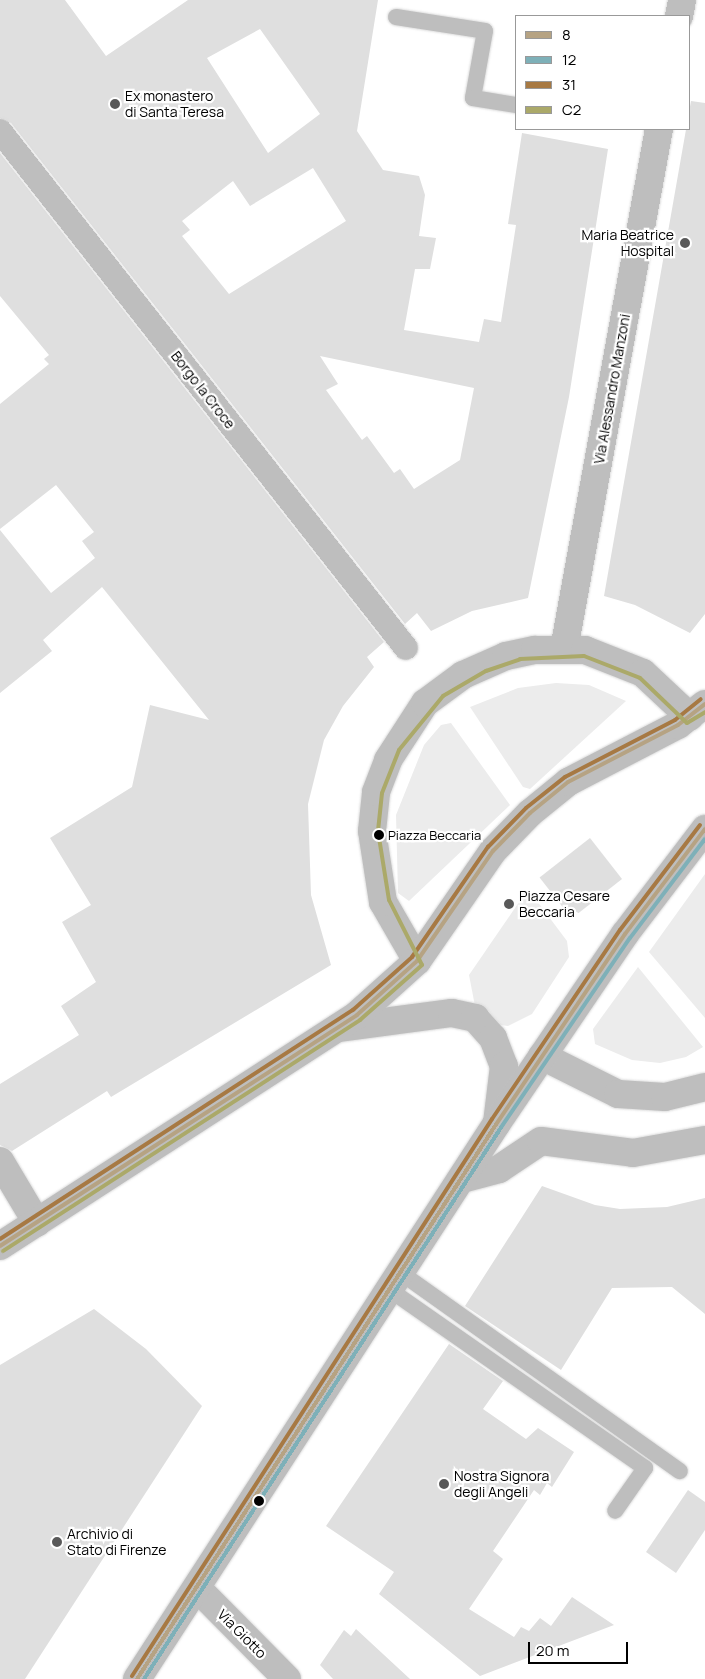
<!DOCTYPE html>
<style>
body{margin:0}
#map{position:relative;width:705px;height:1679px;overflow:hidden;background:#fff;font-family:Manrope,sans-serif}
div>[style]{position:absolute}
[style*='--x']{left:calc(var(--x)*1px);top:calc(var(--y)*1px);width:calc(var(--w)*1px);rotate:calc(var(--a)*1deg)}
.green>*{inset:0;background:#ececec}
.building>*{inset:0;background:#dfdfdf;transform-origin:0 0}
.roads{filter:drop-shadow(0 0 1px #dbdbdb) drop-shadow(0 0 1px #dbdbdb)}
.service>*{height:16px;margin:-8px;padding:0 8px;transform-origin:8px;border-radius:8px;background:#bebebe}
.pedestrian>*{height:24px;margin:-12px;padding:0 12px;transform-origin:12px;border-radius:12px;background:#bebebe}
.minor>*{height:28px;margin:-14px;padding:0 14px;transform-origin:14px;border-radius:14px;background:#bebebe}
.primary>*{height:28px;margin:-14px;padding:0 14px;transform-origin:14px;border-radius:14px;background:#bebebe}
.bus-1>*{height:4px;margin:-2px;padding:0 2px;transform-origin:2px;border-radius:2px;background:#b6a383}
.bus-2>*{height:4px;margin:-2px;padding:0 2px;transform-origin:2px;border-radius:2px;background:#7eb0b8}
.bus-3>*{height:4px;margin:-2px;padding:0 2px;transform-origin:2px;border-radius:2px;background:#a77943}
.bus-4>*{height:4px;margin:-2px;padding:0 2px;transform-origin:2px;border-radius:2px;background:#aba969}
.dots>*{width:14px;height:14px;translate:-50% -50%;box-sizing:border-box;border:2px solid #fff;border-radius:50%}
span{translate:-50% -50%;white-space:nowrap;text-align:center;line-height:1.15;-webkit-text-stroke:4.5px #fff;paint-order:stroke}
.bus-label{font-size:13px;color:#000}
.left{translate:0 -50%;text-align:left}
.poi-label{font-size:14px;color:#000}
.right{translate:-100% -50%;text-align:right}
.street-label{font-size:14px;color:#000}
.legend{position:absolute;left:515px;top:15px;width:175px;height:115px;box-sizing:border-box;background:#fff;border:1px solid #999;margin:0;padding:6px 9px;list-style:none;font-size:15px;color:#000}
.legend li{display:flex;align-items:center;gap:10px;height:25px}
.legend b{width:25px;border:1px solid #999}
.scale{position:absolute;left:528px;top:1642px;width:100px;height:22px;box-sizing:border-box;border:2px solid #000;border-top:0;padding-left:6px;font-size:15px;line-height:18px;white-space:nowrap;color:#000;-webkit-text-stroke:4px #fff;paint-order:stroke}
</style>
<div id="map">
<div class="green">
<i style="clip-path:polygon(556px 683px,589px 685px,626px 701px,530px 789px,523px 787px,470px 707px,518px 688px)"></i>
<i style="clip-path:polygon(451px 723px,510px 805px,409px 901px,398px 893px,396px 815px,424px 745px,441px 725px)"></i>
<i style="clip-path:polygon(705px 874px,705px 1018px,649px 952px)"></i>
<i style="clip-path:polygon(528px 889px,567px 941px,569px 957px,532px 1014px,508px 1026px,493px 1024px,475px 1006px,469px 975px)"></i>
<i style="clip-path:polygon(638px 967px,703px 1047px,686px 1057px,660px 1063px,632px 1060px,595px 1044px,593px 1029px)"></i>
</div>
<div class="building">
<i style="clip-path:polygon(evenodd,0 0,65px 0,106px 56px,188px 0,378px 0,357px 131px,383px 170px,419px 176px,425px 195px,419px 236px,436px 238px,430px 269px,415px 269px,404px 330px,479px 342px,484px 319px,501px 322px,516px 225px,508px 224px,522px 133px,608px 149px,569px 397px,528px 598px,472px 611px,431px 631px,417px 613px,405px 624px,11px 123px,0 118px,0 0,260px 29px,320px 114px,268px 153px,207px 58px,260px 29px,0 0,313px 168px,346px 221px,229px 294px,182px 236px,190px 230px,182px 221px,233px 181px,250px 206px,313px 168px,0 0,320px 356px,474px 388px,460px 460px,414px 489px,400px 469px,394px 473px,367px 436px,362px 440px,326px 390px,338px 384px,320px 356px)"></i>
<i style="clip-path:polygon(691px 101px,705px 103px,705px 614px,690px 633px,635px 605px,604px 596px)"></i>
<i style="clip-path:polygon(0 153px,384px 642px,367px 657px,374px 667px,343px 706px,324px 740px,308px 804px,311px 895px,331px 965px,111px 1097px,107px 1091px,12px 1151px,0 1145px,0 1084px,79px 1035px,61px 1006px,96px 982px,62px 922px,91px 905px,50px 838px,132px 787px,150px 705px,209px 720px,102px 587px,43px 640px,52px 651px,0 693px,0 530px,51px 593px,95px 558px,82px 541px,94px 532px,56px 485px,0 529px,0 404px,49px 364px,44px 359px,49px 355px,0 296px)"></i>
<i style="left:590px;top:838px;width:52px;height:64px;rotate:52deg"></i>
<i style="clip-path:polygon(542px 1186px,595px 1205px,620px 1209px,667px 1207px,705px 1198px,705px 1314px,672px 1287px,612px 1288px,561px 1370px,465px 1306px)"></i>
<i style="clip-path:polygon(94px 1309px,146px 1349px,202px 1406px,25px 1679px,0 1679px,0 1365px)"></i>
<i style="clip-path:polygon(449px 1344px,503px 1381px,483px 1409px,526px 1439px,538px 1428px,574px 1452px,552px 1487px,547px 1483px,540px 1495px,534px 1490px,493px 1551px,503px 1559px,469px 1609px,514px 1637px,521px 1627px,529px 1631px,540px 1618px,551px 1626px,572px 1597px,614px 1625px,480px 1676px,379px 1594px,394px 1572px,326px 1526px)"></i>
<i style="clip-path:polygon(688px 1490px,705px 1502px,705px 1530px,676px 1573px,646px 1552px)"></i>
<i style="clip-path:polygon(356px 1629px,410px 1679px,333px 1679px,320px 1665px,344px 1630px,351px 1636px)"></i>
</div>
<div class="roads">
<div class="service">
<i style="--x:396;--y:17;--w:90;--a:8.9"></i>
<i style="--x:485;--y:31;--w:68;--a:100.2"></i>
<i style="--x:473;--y:98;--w:44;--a:9.2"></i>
<i style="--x:401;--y:1273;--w:342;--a:35.4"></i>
<i style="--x:390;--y:1290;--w:311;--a:34.9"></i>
<i style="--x:645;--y:1468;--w:52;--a:124.9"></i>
</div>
<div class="pedestrian">
<i style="--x:0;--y:131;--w:657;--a:51.86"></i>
</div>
<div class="minor">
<i style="--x:679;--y:16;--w:16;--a:-79"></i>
<i style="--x:564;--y:649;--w:529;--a:-79.65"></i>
<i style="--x:417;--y:961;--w:68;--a:-120"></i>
<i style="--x:383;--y:902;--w:72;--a:-98.8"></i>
<i style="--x:372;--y:831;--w:39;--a:-84"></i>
<i style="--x:376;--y:792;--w:34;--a:-69"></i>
<i style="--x:388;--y:760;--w:68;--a:-57"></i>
<i style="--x:425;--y:703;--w:47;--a:-36.4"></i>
<i style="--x:463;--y:675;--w:47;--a:-23.8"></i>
<i style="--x:506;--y:656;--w:30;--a:-12"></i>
<i style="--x:535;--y:650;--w:50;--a:0"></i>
<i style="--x:585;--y:650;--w:62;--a:21.6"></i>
<i style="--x:643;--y:673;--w:64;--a:43.1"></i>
<i style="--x:338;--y:1028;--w:115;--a:-7.5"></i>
<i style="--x:452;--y:1013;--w:24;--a:12"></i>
<i style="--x:475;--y:1018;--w:27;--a:48"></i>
<i style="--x:493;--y:1038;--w:30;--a:69"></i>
<i style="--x:504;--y:1066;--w:57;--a:97"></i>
<i style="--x:542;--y:1056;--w:85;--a:26.6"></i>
<i style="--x:618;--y:1094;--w:47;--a:3.7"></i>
<i style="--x:665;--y:1097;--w:41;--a:-14"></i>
<i style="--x:0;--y:1161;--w:72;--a:59.2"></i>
<i style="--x:462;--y:1179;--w:38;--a:-15"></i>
<i style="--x:499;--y:1169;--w:50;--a:-33.7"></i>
<i style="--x:541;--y:1141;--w:93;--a:7.4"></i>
<i style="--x:633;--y:1153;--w:73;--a:-10.2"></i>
<i style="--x:197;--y:1588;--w:128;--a:45.3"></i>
</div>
<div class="primary">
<i style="--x:0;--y:1246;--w:425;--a:-32.9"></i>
<i style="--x:357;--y:1015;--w:81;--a:-42"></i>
<i style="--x:417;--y:961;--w:134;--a:-55.4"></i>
<i style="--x:493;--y:851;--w:53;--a:-45.8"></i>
<i style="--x:530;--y:813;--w:49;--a:-39.2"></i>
<i style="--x:568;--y:782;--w:124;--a:-27.4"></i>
<i style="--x:678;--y:725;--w:34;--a:-38"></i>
<i style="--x:137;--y:1679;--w:662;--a:-57.08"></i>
<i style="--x:497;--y:1123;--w:228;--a:-55.9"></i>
<i style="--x:625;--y:934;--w:132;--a:-52.7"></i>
</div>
</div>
<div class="bus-1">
<i style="--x:0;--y:1246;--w:425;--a:-32.9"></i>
<i style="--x:357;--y:1015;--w:81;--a:-42"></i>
<i style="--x:417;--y:961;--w:134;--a:-55.4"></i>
<i style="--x:493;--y:851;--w:53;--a:-45.8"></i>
<i style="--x:530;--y:813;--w:49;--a:-39.2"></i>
<i style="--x:568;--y:782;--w:124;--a:-27.4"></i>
<i style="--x:678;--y:725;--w:34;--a:-38"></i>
<i style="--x:137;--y:1679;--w:662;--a:-57.08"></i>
<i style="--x:497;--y:1123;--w:228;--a:-55.9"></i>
<i style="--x:625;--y:934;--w:132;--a:-52.7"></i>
</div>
<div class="bus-2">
<i style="--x:144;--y:1679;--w:659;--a:-57.08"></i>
<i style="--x:502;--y:1126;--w:227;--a:-55.8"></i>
<i style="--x:630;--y:938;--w:124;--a:-52.9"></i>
</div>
<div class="bus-3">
<i style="--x:0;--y:1239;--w:421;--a:-33"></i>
<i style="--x:353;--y:1010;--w:79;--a:-41.9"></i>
<i style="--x:412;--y:957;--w:134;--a:-55.4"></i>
<i style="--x:488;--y:847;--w:54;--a:-45.7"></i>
<i style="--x:526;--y:808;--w:50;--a:-38.5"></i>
<i style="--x:565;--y:777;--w:124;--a:-27.4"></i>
<i style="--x:675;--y:720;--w:33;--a:-39"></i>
<i style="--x:132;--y:1676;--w:663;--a:-57.12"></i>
<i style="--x:492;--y:1119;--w:228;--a:-55.9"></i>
<i style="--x:620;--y:930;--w:132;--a:-52.7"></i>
</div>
<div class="bus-4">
<i style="--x:3;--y:1251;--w:425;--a:-32.9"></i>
<i style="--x:360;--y:1020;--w:83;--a:-41.6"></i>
<i style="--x:422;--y:965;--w:73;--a:-116.9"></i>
<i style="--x:389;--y:900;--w:70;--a:-99.1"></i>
<i style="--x:378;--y:831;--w:38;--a:-84"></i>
<i style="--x:382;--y:793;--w:46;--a:-68.4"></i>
<i style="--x:399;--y:750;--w:70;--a:-50.8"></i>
<i style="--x:443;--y:696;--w:50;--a:-30.2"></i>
<i style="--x:486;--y:671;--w:36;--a:-19"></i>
<i style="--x:520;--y:659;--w:64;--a:-2.7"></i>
<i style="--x:584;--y:656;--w:60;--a:21.4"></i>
<i style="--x:640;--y:678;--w:65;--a:43.8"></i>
<i style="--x:687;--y:723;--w:21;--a:-31"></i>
</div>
<div class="dots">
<i style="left:115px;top:104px;background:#595959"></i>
<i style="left:685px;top:243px;background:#595959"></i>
<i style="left:379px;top:835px;background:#000"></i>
<i style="left:509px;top:904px;background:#595959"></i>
<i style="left:444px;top:1484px;background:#595959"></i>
<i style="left:259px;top:1501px;background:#000"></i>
<i style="left:57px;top:1542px;background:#595959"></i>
</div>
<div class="bus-label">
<span class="left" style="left:388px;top:835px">Piazza Beccaria</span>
</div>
<div class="poi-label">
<span class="left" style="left:125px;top:104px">Ex monastero<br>di Santa Teresa</span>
<span class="right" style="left:674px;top:243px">Maria Beatrice<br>Hospital</span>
<span class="left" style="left:519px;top:904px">Piazza Cesare<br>Beccaria</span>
<span class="left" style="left:454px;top:1484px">Nostra Signora<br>degli Angeli</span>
<span class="left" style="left:67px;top:1542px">Archivio di<br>Stato di Firenze</span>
</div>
<div class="street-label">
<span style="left:612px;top:389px;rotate:-80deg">Via Alessandro Manzoni</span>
<span style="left:203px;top:390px;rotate:52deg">Borgo la Croce</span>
<span style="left:242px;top:1634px;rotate:45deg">Via Giotto</span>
</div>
<ul class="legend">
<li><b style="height:6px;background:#b6a383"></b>8</li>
<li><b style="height:6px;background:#7eb0b8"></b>12</li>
<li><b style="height:6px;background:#a77943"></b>31</li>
<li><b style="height:6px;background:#aba969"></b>C2</li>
</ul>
<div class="scale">20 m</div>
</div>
